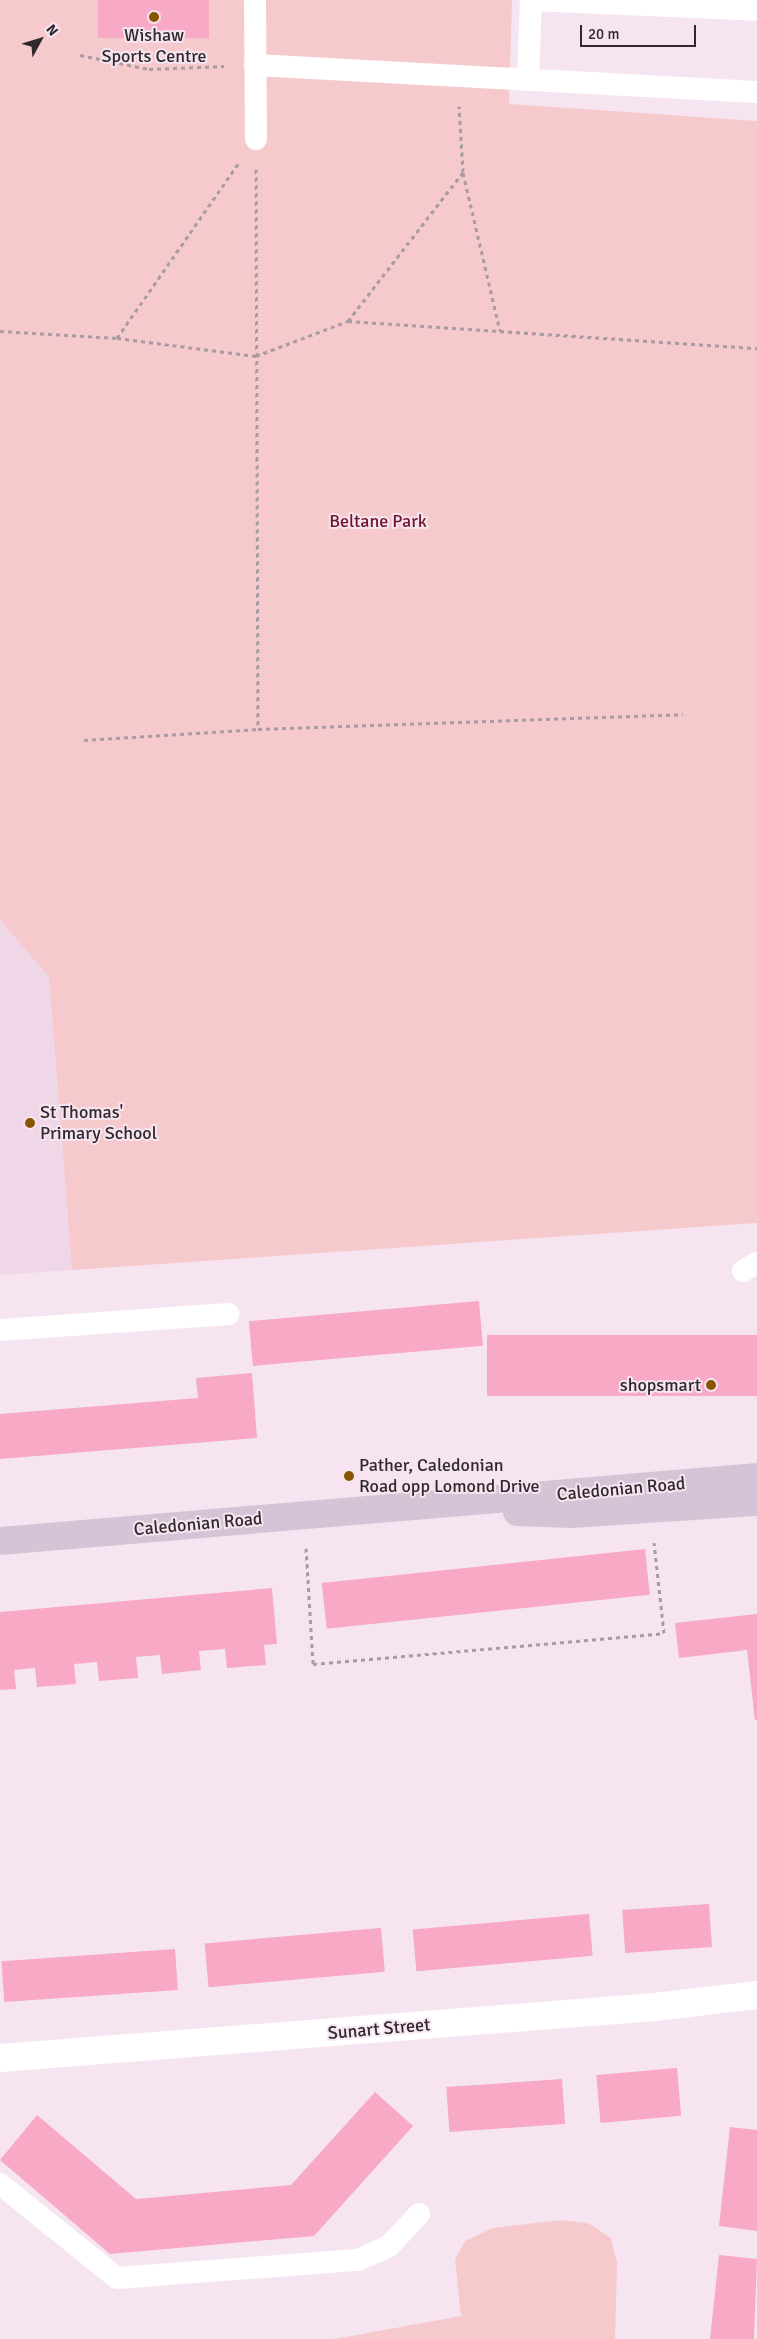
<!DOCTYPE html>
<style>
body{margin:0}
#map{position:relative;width:757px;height:2339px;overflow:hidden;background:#f6e5f1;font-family:Signika,sans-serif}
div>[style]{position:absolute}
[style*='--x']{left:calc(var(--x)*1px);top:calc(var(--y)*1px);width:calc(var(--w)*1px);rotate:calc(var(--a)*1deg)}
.built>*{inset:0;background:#efd7e8}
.green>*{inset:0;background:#f6c9cc}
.building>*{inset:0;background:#f8a9c6;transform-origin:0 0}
.path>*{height:3px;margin-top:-1.5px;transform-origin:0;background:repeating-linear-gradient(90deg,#a89ca4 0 4px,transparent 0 8px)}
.service>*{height:22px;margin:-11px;padding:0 11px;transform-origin:11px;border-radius:11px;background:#fff}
.minor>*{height:28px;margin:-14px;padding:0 14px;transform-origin:14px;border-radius:14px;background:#fff}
.secondary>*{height:28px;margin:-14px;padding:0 14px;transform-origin:14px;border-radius:14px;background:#d4c5d6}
.dots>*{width:14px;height:14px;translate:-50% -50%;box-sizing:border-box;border:2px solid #f6e5f1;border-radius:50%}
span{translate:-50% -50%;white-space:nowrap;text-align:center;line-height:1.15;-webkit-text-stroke:4px #f6e5f1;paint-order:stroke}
.poi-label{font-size:18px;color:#2f292d}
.left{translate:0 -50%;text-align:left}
.right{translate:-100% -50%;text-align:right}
.park-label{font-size:18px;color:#731329}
.street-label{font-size:18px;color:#2f292d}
.north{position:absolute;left:15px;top:15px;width:50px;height:50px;-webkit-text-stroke:4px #f6e5f1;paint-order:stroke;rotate:51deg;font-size:14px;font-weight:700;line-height:20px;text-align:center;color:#2f292d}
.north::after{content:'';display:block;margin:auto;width:18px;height:22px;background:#2f292d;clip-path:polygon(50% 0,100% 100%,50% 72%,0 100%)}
.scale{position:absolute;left:580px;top:25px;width:116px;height:22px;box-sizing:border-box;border:2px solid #2f292d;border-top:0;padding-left:6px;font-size:15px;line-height:18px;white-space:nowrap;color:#2f292d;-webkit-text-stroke:4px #f6e5f1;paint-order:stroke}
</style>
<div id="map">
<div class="built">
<i style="clip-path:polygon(0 920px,49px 977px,72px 1270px,0 1275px)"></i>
</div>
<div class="green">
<i style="clip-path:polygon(0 0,512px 0,509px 104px,757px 121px,757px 1223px,72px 1270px,49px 977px,0 920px)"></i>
<i style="clip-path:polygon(561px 2220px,588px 2223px,611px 2238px,617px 2263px,615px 2339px,335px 2339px,461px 2316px,455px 2260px,465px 2241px,493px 2228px)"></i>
</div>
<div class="building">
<i style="left:98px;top:0;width:111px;height:38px"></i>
<i style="left:479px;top:1301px;width:45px;height:231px;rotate:85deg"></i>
<i style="left:757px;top:1335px;width:61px;height:270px;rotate:90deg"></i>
<i style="clip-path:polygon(252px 1373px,257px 1438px,0 1459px,0 1414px,198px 1398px,196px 1378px)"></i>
<i style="left:645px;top:1549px;width:46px;height:325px;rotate:84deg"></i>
<i style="clip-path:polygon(272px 1588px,277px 1644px,264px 1645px,266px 1665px,227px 1668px,225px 1649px,199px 1651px,201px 1670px,162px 1674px,160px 1655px,136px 1657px,138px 1678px,99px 1681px,97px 1662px,87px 1663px,74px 1664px,76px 1684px,37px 1687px,35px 1668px,14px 1670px,16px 1689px,0 1690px,0 1612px)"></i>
<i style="clip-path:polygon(757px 1614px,757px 1720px,755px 1720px,747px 1650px,679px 1658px,675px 1623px)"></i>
<i style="left:709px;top:1904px;width:43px;height:87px;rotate:86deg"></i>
<i style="left:589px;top:1914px;width:42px;height:177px;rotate:85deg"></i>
<i style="left:381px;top:1928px;width:44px;height:177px;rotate:85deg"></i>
<i style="left:175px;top:1949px;width:41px;height:174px;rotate:86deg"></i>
<i style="left:677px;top:2068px;width:48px;height:81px;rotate:85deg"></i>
<i style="left:562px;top:2079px;width:45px;height:116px;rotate:86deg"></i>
<i style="clip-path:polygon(375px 2092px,413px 2126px,314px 2236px,110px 2254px,0 2160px,37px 2115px,136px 2199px,291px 2185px)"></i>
<i style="clip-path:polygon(730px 2127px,757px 2130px,757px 2231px,719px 2226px)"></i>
<i style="clip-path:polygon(719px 2255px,757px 2259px,754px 2339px,710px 2339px)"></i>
</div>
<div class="path">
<i style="--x:80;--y:55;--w:70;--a:11.5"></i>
<i style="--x:149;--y:69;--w:75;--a:-2.3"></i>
<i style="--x:256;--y:169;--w:560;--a:89.8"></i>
<i style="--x:463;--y:173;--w:162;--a:76.8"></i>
<i style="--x:348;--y:321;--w:410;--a:3.8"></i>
<i style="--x:0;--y:331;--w:117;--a:3.4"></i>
<i style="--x:117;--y:338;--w:140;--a:7.4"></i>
<i style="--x:256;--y:356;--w:98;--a:-20.8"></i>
<i style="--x:348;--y:321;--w:188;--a:-52.3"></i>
<i style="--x:463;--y:172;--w:66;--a:-93.5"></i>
<i style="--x:117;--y:338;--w:212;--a:-55.2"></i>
<i style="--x:84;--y:740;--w:174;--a:-3.6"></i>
<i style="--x:258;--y:729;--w:425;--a:-2"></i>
<i style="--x:306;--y:1548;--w:116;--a:86.5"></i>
<i style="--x:313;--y:1664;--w:352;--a:-5"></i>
<i style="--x:664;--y:1633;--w:91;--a:-96.3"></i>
</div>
<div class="service">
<i style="--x:255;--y:0;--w:139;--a:89.6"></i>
<i style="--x:531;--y:0;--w:226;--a:2.5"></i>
<i style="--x:255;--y:65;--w:503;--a:3.08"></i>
<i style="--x:528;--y:80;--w:80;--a:-87.9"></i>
<i style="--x:743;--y:1271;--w:16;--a:-30"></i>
<i style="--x:0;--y:1330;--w:229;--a:-4"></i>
<i style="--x:0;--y:2184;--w:150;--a:38.8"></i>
<i style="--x:117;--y:2278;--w:242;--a:-4.3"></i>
<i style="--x:358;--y:2260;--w:34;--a:-24"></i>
<i style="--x:389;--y:2246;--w:44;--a:-46.8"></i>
</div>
<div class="minor">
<i style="--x:0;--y:2058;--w:657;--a:-4.45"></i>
<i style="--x:655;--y:2007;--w:103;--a:-6.7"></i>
</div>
<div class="secondary">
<i style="--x:517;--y:1512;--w:54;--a:2.1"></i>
<i style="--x:571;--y:1514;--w:186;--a:-3.7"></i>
<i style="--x:0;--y:1541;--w:760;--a:-4.83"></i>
</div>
<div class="dots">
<i style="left:154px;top:17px;background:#895500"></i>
<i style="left:30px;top:1123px;background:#895500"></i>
<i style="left:711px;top:1385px;background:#895500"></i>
<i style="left:349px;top:1476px;background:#895500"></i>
</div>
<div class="poi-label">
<span style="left:154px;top:46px">Wishaw<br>Sports Centre</span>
<span class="left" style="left:40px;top:1123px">St Thomas'<br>Primary School</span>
<span class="right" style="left:701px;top:1385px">shopsmart</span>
<span class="left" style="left:359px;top:1476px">Pather, Caledonian<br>Road opp Lomond Drive</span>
</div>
<div class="park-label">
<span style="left:378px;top:521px">Beltane Park</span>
</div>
<div class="street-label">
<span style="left:621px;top:1489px;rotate:-5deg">Caledonian Road</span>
<span style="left:198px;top:1524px;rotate:-5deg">Caledonian Road</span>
<span style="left:379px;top:2029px;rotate:-5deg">Sunart Street</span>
</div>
<div class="north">N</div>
<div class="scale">20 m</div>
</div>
